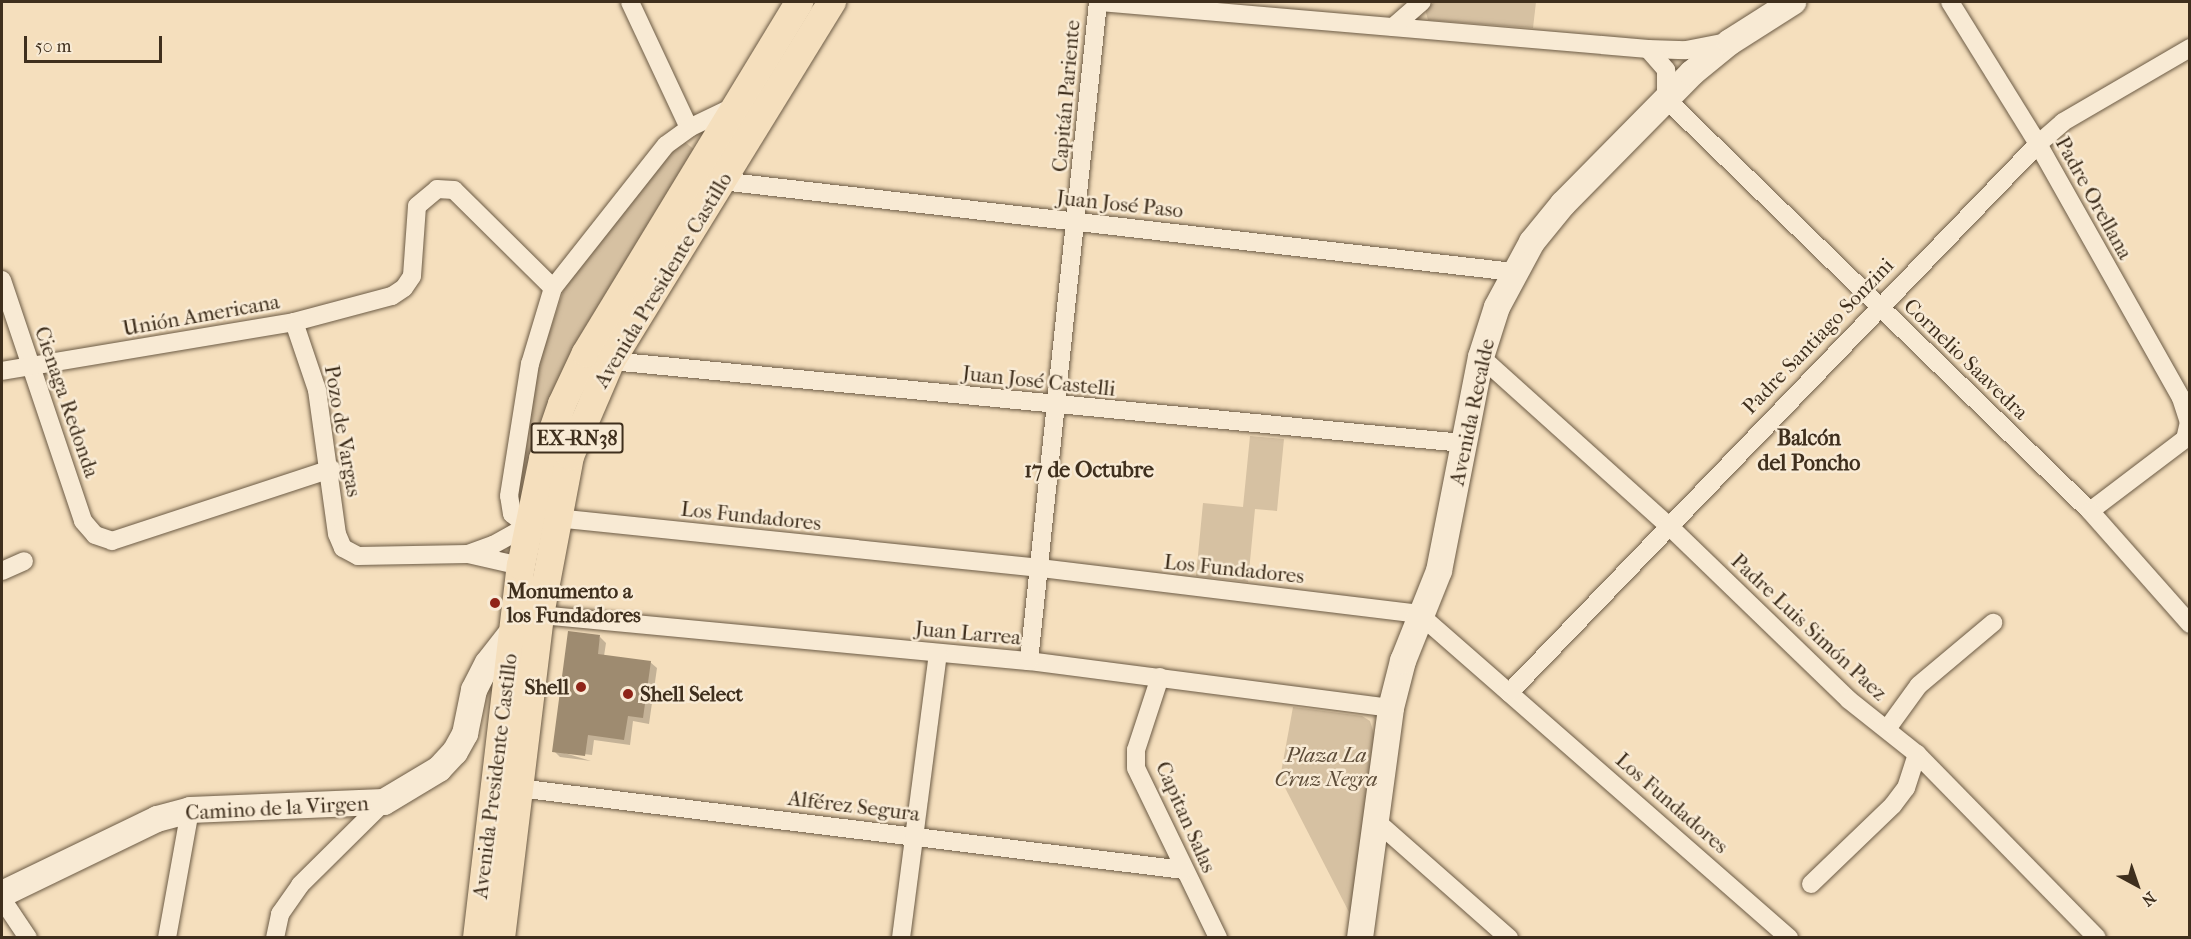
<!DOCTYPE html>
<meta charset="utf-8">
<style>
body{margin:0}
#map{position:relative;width:2191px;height:939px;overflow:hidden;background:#f5dfbd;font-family:"IM FELL French Canon",serif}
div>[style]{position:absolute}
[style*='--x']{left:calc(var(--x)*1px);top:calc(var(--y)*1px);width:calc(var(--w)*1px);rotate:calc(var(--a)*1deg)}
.green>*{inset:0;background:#d6c1a2}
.shadow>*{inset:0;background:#0003}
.building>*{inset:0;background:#9e8b70}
.roads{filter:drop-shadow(0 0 2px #6c5b45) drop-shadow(0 0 2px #6c5b45)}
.street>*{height:18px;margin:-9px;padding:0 9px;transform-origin:9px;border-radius:9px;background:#f8ead4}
.secondary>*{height:26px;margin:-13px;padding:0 13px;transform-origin:13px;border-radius:13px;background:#f8ead4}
.primary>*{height:28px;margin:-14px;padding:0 14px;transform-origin:14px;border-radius:14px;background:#f5dfbd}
.dots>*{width:16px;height:16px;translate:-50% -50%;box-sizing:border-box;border:3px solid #f8ead4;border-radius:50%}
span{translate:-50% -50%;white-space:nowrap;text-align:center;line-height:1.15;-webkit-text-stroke:5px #f8ead4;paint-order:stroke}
.shield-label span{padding:2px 4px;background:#f8ead4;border:2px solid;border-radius:4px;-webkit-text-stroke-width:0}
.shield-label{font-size:20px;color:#3f2f1d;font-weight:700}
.street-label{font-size:21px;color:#3f2f1d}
.poi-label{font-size:21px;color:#3f2f1d;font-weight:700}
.left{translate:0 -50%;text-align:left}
.right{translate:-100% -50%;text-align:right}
.park-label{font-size:21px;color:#5d4c38;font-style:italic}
.neighbourhood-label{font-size:22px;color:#3f2f1d;font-weight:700}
.frame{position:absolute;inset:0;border:3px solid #3f2f1d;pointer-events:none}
.north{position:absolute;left:2107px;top:855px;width:60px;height:60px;-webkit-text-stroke:4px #f8ead4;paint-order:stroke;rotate:140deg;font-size:16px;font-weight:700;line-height:24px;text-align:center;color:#3f2f1d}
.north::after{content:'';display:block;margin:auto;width:21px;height:27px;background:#3f2f1d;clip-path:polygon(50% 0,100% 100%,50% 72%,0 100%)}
.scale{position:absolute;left:24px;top:36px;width:138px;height:27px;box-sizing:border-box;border:3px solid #3f2f1d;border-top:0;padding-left:8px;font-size:18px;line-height:21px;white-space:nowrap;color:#3f2f1d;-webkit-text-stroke:4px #f8ead4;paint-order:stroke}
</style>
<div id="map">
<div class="green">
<i style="clip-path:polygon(1435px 2px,1536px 2px,1533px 28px,1428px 20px,1425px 9px)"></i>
<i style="clip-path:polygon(685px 142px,696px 151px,534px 443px,515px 504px,539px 363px,566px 283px,674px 147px)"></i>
<i style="clip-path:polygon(1250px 436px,1284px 439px,1277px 511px,1255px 509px,1248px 582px,1196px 576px,1203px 503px,1243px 507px)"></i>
<i style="clip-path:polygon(1293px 707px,1362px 716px,1370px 721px,1374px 734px,1352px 918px,1280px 778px)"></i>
</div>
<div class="shadow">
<i style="clip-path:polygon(600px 637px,606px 643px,604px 656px,650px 662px,657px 668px,649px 724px,633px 721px,630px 745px,594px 740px,592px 755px,558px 751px,591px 761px,560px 757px,554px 751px)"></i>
</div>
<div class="building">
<i style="clip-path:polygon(568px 631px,600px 635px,598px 654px,651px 661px,643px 718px,628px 716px,624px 740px,588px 735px,585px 756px,552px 752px)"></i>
</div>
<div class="roads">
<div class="street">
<i style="--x:630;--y:2;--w:139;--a:64.9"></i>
<i style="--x:1100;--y:2;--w:550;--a:4.9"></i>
<i style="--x:1648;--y:49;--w:38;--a:2"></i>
<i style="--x:1686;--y:50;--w:43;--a:-10.8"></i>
<i style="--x:1950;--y:2;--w:167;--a:58.2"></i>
<i style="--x:2038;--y:144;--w:291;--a:60.6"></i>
<i style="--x:2181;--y:398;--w:25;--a:72"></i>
<i style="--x:2189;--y:422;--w:17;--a:103"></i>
<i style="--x:2185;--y:439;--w:119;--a:142.8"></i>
<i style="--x:1393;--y:27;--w:38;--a:-41"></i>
<i style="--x:1648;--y:49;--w:28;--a:49"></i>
<i style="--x:1666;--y:70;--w:29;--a:90"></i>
<i style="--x:1666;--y:99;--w:591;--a:44.18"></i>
<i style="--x:2090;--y:511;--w:151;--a:48.5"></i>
<i style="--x:721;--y:181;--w:797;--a:6.55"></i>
<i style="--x:2;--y:280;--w:254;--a:71.4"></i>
<i style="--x:83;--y:521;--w:18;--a:49"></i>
<i style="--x:95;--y:535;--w:18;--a:19"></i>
<i style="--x:112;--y:541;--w:231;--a:-18.2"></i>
<i style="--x:294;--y:322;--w:72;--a:71.3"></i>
<i style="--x:317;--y:390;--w:145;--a:82.1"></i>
<i style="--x:337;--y:534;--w:15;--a:67"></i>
<i style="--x:343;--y:548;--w:17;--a:28"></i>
<i style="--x:358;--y:556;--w:110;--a:-1"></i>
<i style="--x:468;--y:554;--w:54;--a:12.8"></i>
<i style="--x:1481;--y:357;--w:253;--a:42"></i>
<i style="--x:1669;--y:526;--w:250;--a:44"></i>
<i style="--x:1849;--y:700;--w:87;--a:38.5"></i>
<i style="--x:1917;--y:754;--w:257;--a:45.6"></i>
<i style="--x:611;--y:361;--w:856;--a:5.5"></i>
<i style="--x:2;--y:371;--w:296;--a:-9.5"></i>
<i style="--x:294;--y:322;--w:101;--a:-14.9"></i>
<i style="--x:392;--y:296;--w:14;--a:-34"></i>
<i style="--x:404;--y:288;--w:14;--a:-56"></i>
<i style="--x:412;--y:276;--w:70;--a:-85.9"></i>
<i style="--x:417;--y:206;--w:26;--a:-40"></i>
<i style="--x:437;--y:189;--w:17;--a:3"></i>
<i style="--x:454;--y:190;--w:139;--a:44.7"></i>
<i style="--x:556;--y:518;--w:487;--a:5.9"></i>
<i style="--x:1040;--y:568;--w:382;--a:6.9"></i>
<i style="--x:1419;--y:614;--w:492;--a:41.2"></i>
<i style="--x:468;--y:554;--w:27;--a:-20"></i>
<i style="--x:493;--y:545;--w:39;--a:-29"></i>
<i style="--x:527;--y:526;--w:19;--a:-141"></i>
<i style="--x:512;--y:514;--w:18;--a:-99"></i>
<i style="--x:509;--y:496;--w:134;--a:-81"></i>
<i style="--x:530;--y:364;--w:79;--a:-73.2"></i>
<i style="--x:553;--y:288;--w:182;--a:-51.7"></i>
<i style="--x:666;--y:145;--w:29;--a:-36"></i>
<i style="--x:689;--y:128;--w:49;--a:-25.5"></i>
<i style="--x:2;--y:571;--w:24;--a:-24"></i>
<i style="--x:540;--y:615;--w:491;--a:5.4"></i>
<i style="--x:1029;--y:661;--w:365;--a:7.4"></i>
<i style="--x:1029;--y:661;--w:663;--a:-84.02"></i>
<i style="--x:1160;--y:677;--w:77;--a:108.2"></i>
<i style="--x:1136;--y:750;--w:18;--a:90"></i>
<i style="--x:1136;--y:768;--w:189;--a:64.2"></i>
<i style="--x:1509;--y:693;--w:762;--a:-46.06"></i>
<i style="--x:2038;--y:144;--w:33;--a:-41"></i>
<i style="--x:2063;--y:122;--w:147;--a:-30.2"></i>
<i style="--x:1887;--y:729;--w:54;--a:-54"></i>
<i style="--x:1919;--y:685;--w:97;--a:-40"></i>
<i style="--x:518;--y:788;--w:671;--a:7.02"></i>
<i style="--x:1375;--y:820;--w:179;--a:41.4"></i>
<i style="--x:1811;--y:884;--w:114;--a:-43.9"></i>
<i style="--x:1893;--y:805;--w:21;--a:-53"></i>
<i style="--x:1906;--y:788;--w:36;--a:-72"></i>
<i style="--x:2;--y:899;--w:47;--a:56.3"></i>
<i style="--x:167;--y:938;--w:130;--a:-79.8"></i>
<i style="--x:275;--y:938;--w:25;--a:-78"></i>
<i style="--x:280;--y:914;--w:35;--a:-55"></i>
<i style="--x:300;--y:885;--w:118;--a:-44.7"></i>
<i style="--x:901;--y:938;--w:286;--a:-82.6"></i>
</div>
<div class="secondary">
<i style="--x:2;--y:894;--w:172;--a:-25.8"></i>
<i style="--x:157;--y:819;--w:34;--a:-15"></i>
<i style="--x:190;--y:810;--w:194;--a:-2.4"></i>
<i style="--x:384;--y:802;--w:64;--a:-31"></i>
<i style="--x:439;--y:769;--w:23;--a:-47"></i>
<i style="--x:455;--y:752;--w:21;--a:-61"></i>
<i style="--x:465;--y:734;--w:45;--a:-78.4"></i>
<i style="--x:474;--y:690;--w:30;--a:-63"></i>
<i style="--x:488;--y:663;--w:39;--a:-52"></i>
<i style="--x:1360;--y:938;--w:232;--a:-82.3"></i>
<i style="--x:1391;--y:708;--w:49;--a:-75.7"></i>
<i style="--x:1403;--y:661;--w:97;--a:-68.2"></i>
<i style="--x:1439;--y:571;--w:218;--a:-78.9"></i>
<i style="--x:1481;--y:357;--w:52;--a:-72.3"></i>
<i style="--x:1497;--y:307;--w:74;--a:-61.7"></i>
<i style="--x:1532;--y:242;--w:49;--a:-50.8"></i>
<i style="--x:1563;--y:204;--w:184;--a:-45.4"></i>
<i style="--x:1692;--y:73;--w:49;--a:-39.2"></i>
<i style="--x:1730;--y:42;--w:75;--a:-32.4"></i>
</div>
<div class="primary">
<i style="--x:477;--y:938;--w:375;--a:-83.3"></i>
<i style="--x:521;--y:566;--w:109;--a:-78.4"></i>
<i style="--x:543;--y:459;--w:58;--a:-70.9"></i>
<i style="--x:562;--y:404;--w:56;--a:-64.8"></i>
<i style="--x:586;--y:353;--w:411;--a:-58.7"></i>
<i style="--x:501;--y:938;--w:325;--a:-83.1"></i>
<i style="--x:540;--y:615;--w:162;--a:-79.3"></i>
<i style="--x:570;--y:456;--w:103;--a:-66.7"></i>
<i style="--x:611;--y:361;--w:422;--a:-58.4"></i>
</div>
</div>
<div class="dots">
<i style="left:495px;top:603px;background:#8f2418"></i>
<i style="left:581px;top:687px;background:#8f2418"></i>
<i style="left:628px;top:694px;background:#8f2418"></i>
</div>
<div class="shield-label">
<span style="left:577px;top:438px">EX-RN38</span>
</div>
<div class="street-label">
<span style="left:1066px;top:96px;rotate:-85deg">Capitán Pariente</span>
<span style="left:2094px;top:198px;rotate:61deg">Padre Orellana</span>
<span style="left:1120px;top:204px;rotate:6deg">Juan José Paso</span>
<span style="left:663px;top:280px;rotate:-59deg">Avenida Presidente Castillo</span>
<span style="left:201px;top:315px;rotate:-10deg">Unión Americana</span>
<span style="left:1818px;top:336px;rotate:-46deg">Padre Santiago Sonzini</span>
<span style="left:1966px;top:359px;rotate:44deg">Cornelio Saavedra</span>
<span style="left:1039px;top:381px;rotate:6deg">Juan José Castelli</span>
<span style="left:67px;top:402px;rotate:71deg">Cienaga Redonda</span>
<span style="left:1472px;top:412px;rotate:-78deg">Avenida Recalde</span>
<span style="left:343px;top:431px;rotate:80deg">Pozo de Vargas</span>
<span style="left:751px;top:516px;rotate:6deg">Los Fundadores</span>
<span style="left:1234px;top:569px;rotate:6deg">Los Fundadores</span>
<span style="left:1809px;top:627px;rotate:43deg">Padre Luis Simón Paez</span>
<span style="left:968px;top:633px;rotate:5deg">Juan Larrea</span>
<span style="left:495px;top:776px;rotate:-83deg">Avenida Presidente Castillo</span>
<span style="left:1672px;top:803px;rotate:41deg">Los Fundadores</span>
<span style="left:854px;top:806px;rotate:7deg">Alférez Segura</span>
<span style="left:277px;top:808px;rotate:-3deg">Camino de la Virgen</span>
<span style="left:1186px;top:817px;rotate:66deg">Capitan Salas</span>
</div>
<div class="poi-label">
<span class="left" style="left:507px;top:603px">Monumento a<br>los Fundadores</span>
<span class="right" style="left:569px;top:687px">Shell</span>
<span class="left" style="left:640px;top:694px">Shell Select</span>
</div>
<div class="park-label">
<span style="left:1326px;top:767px">Plaza La<br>Cruz Negra</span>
</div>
<div class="neighbourhood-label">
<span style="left:1809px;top:451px">Balcón<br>del Poncho</span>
<span style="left:1089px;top:471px">17 de Octubre</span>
</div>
<div class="frame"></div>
<div class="north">N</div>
<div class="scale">50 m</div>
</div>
